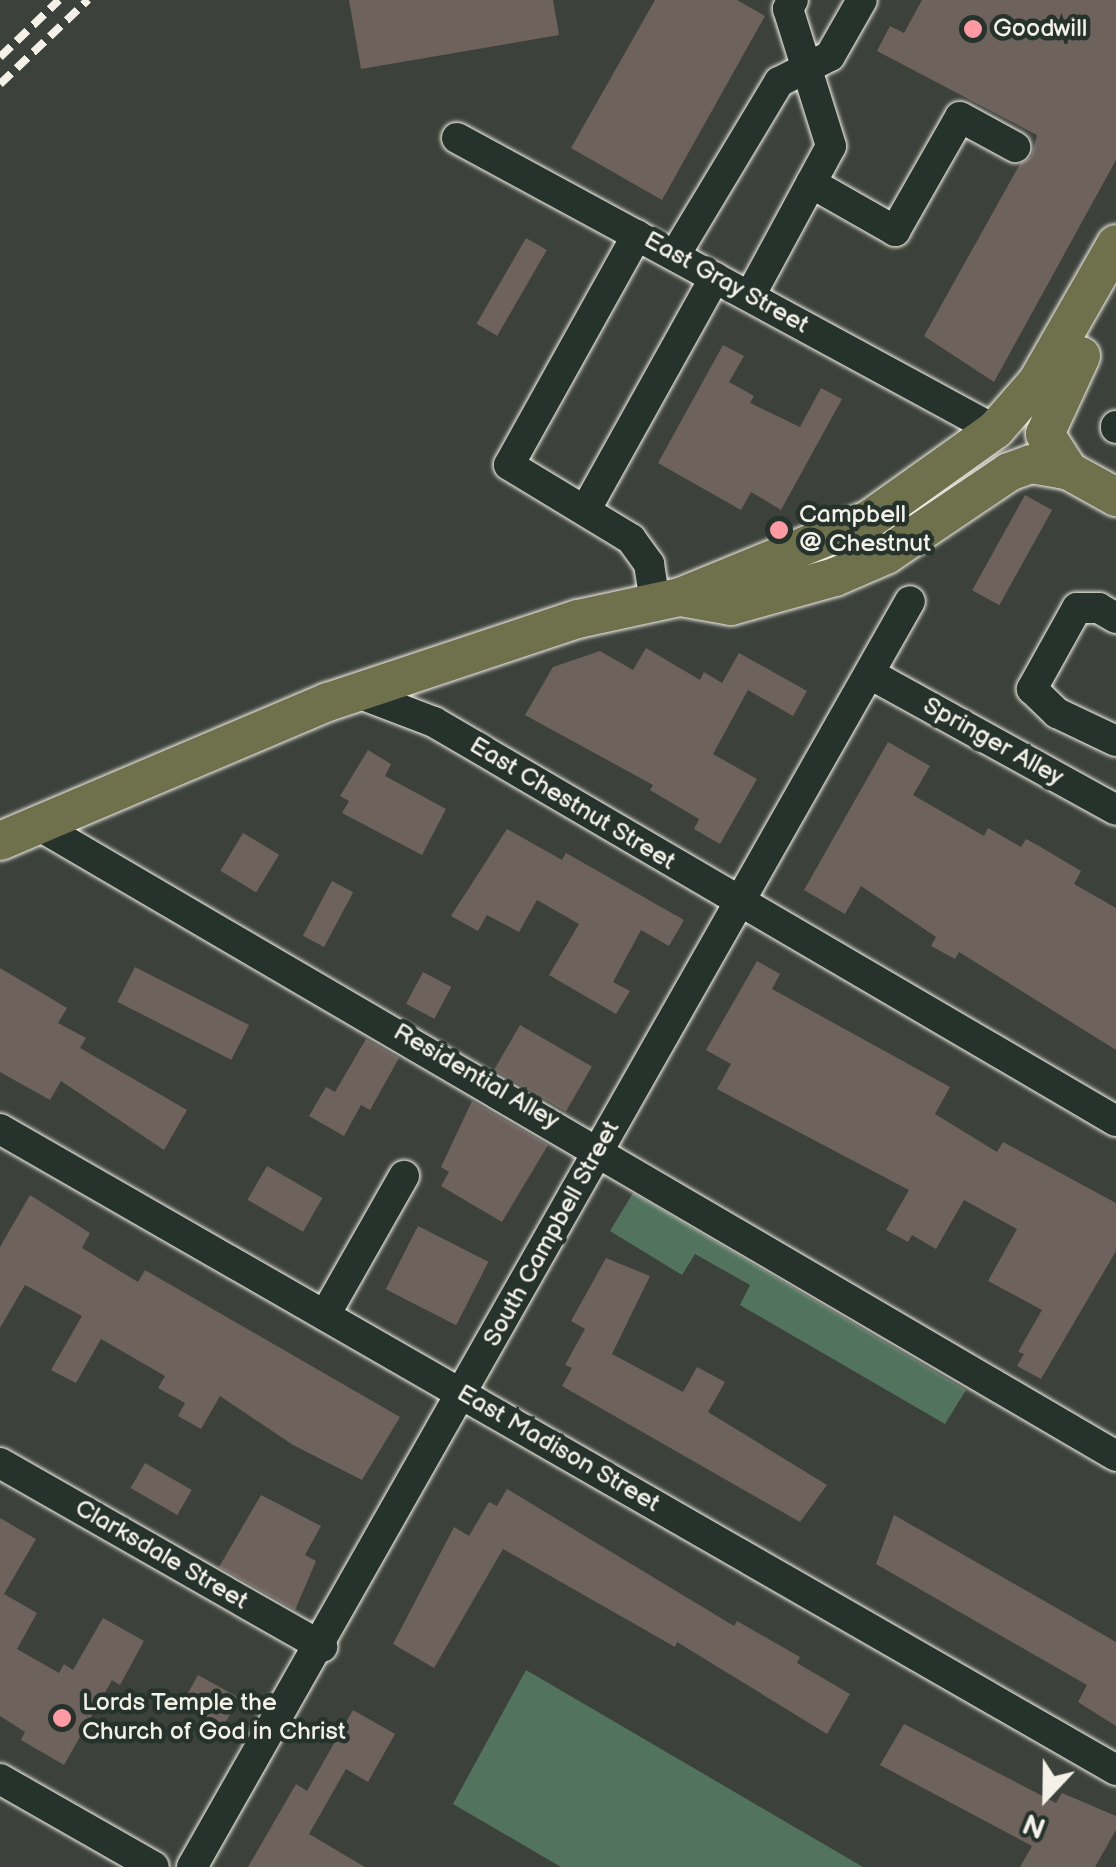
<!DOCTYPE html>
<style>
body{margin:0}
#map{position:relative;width:1116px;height:1867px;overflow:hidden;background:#3c413b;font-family:"Balsamiq Sans",sans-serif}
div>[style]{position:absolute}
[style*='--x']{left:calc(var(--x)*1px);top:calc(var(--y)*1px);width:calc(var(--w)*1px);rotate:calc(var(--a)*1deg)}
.green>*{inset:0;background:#52745f}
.building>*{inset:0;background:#6e625d;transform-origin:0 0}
.roads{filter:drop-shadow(0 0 2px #f4f1e8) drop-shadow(0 0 2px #f4f1e8)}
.minor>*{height:30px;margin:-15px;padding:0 15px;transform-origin:15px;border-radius:15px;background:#26332d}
.major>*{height:38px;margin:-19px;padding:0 19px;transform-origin:19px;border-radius:19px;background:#6e714b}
.rail>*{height:8px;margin-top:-4px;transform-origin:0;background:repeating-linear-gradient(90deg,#f4f1e8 0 15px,transparent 0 23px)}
.dots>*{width:28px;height:28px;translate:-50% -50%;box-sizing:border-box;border:5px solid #26332d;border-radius:50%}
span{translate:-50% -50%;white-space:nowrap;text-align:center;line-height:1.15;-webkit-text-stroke:9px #26332d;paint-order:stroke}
.poi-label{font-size:25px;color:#f4f1e8}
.left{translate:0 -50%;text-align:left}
.street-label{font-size:25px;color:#f4f1e8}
.north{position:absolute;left:996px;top:1747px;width:100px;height:100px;-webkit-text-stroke:8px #26332d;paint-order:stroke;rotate:202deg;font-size:28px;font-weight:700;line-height:40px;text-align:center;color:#f4f1e8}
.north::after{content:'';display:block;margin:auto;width:35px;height:45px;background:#f4f1e8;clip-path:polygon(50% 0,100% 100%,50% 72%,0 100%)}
</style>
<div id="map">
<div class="green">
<i style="clip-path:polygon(633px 1193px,966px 1390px,945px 1424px,740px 1305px,750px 1285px,695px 1254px,682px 1275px,610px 1231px)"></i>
<i style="clip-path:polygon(526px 1670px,863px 1867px,561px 1867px,453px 1804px)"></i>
</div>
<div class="building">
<i style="clip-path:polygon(349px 0,553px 0,559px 35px,361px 69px)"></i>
<i style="clip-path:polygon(655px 0,737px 0,765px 16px,662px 200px,571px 148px)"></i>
<i style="clip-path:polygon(922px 0,1116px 0,1116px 160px,994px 382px,924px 336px,1020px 164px,1031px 157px,1037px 135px,877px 51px,890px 26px,904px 33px)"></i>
<i style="left:526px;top:238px;width:24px;height:99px;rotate:30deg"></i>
<i style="clip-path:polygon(723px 345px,744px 356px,729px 382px,754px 396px,750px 403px,800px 427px,821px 388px,842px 399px,781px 510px,751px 492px,741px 510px,658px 463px)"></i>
<i style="left:1025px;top:495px;width:31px;height:109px;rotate:29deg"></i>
<i style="clip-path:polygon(646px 648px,700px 680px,704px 672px,722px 683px,739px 653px,807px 691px,793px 716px,748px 690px,713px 754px,757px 779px,720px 844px,694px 829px,699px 819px,650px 790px,653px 785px,525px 715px,553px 667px,600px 651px,633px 670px)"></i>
<i style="clip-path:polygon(888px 742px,930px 766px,913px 795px,984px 836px,988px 828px,1021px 847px,1026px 839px,1039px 846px,1081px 871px,1074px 884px,1116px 908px,1116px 1050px,959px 952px,955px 959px,931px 946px,936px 937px,861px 886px,845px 914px,804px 890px)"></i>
<i style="clip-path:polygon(368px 750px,391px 764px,385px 776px,446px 809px,422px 855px,342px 813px,349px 801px,340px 796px)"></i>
<i style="clip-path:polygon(507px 829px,562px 860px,566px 853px,684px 920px,669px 946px,641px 930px,613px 982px,630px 991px,616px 1014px,549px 975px,579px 924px,537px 900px,519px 932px,487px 915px,478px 931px,451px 916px)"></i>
<i style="left:243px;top:833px;width:42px;height:44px;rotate:31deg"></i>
<i style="left:332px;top:881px;width:24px;height:62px;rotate:28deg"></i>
<i style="clip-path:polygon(757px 961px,780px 974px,772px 989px,950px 1087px,935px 1114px,997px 1152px,1003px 1142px,1116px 1203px,1116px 1251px,1041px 1379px,1017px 1366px,1024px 1354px,1018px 1352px,1042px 1310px,988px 1281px,1017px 1229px,964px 1200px,936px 1249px,912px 1235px,908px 1242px,886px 1230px,909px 1190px,717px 1089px,731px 1064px,706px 1050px)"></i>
<i style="left:135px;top:967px;width:128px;height:39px;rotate:27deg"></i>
<i style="clip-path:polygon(0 968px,67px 1008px,58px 1023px,86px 1038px,80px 1048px,187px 1110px,164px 1150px,61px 1081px,50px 1100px,0 1072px)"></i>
<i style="left:423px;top:972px;width:32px;height:36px;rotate:28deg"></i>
<i style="left:520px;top:1025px;width:83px;height:52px;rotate:30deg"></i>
<i style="clip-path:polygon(366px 1039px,399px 1058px,370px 1110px,361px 1105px,344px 1136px,309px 1116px,326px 1087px,335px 1092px)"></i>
<i style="clip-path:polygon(472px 1101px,548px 1145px,502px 1222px,441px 1186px,449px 1172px,441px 1167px)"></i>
<i style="left:267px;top:1166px;width:64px;height:39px;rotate:30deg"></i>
<i style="clip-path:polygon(30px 1195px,90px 1233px,82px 1248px,138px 1282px,145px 1270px,400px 1417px,362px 1480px,293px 1445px,220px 1396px,201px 1429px,178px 1416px,185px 1403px,158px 1388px,165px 1376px,101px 1339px,76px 1383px,51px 1370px,82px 1316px,25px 1285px,0 1328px,0 1247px)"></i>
<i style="left:418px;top:1226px;width:79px;height:71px;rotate:27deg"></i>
<i style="clip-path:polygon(606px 1258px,650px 1276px,612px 1354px,683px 1392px,697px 1367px,725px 1382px,708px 1412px,827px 1485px,800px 1522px,562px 1386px,572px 1368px,565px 1365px,585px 1329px,571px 1321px)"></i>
<i style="left:145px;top:1463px;width:54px;height:29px;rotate:30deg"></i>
<i style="clip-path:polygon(507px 1489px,734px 1626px,737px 1621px,800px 1657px,797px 1663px,850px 1694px,827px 1734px,677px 1642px,675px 1647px,503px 1549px,434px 1668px,393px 1644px,454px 1527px,469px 1536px,489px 1502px,497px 1506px)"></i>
<i style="clip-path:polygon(261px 1495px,321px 1526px,305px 1555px,316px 1561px,295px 1610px,219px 1567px)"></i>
<i style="clip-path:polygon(894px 1515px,1116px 1642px,1116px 1726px,1078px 1702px,1087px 1685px,876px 1564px)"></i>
<i style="clip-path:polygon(0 1518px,36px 1539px,4px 1594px,37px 1613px,17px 1649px,59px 1673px,64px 1664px,73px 1670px,103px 1618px,144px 1641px,120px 1685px,112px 1680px,64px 1765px,21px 1740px,25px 1732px,0 1716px)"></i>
<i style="left:198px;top:1675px;width:47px;height:33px;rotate:29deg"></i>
<i style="clip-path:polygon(353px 1710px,395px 1734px,368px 1782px,346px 1769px,309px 1834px,365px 1867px,248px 1867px,296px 1784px,307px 1791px)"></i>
<i style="clip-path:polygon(904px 1724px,1056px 1803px,1062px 1793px,1116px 1816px,1116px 1830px,1095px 1867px,1020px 1867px,1032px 1846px,880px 1765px)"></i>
</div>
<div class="roads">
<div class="minor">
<i style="--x:457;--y:138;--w:612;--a:28.49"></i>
<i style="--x:811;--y:183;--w:97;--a:29.7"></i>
<i style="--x:895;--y:231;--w:131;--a:-60.3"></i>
<i style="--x:960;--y:117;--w:63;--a:28.6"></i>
<i style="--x:637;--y:235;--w:263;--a:119.1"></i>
<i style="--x:509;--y:465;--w:143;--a:31.2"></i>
<i style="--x:631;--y:539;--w:31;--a:54"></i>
<i style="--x:649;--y:564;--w:38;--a:81"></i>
<i style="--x:675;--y:255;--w:202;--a:-59"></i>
<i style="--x:779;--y:82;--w:57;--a:-27"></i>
<i style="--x:830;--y:56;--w:64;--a:-60.3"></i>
<i style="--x:750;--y:296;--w:170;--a:-61.6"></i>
<i style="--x:831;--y:146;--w:144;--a:-107.4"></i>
<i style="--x:788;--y:9;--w:10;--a:-61"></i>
<i style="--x:1116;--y:426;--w:2;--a:90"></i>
<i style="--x:586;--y:509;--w:265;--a:-60.9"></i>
<i style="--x:1116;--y:618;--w:20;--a:-150"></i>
<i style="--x:1099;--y:608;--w:22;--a:180"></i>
<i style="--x:1077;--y:608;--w:93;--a:119.1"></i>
<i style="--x:1032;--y:689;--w:35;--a:44"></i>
<i style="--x:1057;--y:713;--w:65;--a:25.4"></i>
<i style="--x:870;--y:674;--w:281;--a:28.9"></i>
<i style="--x:358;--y:693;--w:81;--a:20.9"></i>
<i style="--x:434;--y:722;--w:790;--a:30.33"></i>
<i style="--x:38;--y:825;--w:1249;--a:30.34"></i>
<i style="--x:0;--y:1129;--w:1287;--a:29.87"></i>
<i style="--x:325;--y:1315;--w:160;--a:-60.4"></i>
<i style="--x:0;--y:1463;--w:371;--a:29.7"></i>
<i style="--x:0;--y:1779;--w:177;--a:29.7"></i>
<i style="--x:192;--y:1867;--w:1455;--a:-60.44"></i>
</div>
<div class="major">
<i style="--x:1069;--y:471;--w:44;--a:-123"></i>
<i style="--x:1045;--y:434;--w:86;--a:-65.2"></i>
<i style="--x:680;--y:597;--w:52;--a:10"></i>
<i style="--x:731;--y:606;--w:108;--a:-15.6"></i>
<i style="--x:835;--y:577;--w:56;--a:-23.3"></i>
<i style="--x:886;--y:555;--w:148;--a:-34"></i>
<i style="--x:1009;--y:472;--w:23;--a:-20"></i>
<i style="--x:1031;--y:464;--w:39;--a:10"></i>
<i style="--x:1069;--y:471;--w:54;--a:29"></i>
<i style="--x:0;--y:841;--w:356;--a:-23"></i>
<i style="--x:328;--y:702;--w:263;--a:-18.4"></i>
<i style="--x:578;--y:619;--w:104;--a:-12.2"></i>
<i style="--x:680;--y:597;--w:205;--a:-22.3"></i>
<i style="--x:870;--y:519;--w:153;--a:-35.5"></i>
<i style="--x:995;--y:430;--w:64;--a:-48.8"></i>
<i style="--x:1037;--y:382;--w:159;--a:-60.2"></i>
</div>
</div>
<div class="rail">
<i style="--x:0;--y:57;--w:82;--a:-44"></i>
<i style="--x:0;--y:84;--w:122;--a:-43.7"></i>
</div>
<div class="dots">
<i style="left:973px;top:29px;background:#ff9aa2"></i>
<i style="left:779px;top:530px;background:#ff9aa2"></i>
<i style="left:62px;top:1718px;background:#ff9aa2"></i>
</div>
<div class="poi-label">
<span class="left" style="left:993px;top:29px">Goodwill</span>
<span class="left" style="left:799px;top:530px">Campbell<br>@ Chestnut</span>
<span class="left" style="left:82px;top:1718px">Lords Temple the<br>Church of God in Christ</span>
</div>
<div class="street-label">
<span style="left:726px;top:283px;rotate:29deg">East Gray Street</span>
<span style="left:993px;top:742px;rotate:29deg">Springer Alley</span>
<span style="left:572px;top:804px;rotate:31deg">East Chestnut Street</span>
<span style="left:476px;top:1077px;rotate:30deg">Residential Alley</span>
<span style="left:552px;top:1234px;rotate:-61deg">South Campbell Street</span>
<span style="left:558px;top:1449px;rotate:30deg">East Madison Street</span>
<span style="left:161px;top:1555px;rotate:30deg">Clarksdale Street</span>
</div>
<div class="north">N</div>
</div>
